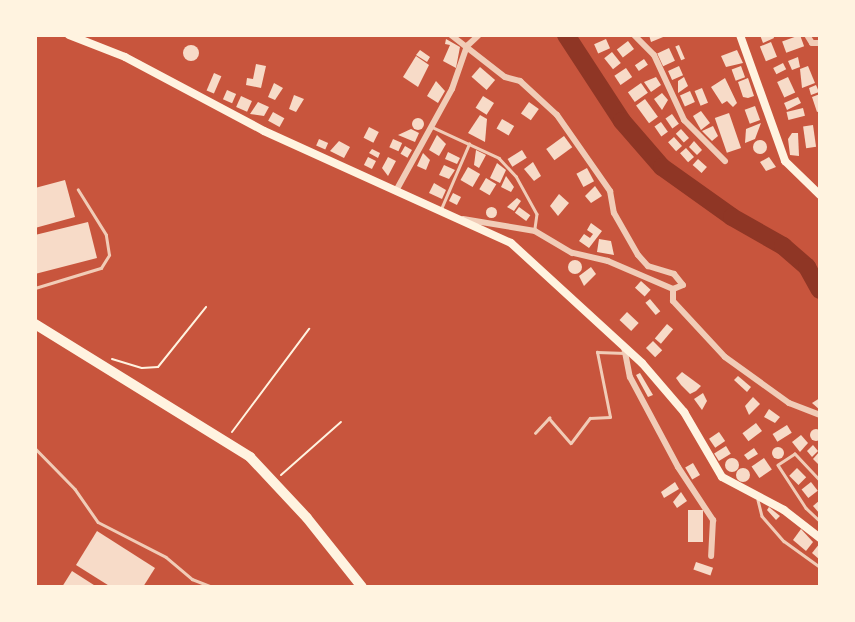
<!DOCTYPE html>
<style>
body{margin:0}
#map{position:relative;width:855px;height:622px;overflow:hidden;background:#c8553d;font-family:Poppins,sans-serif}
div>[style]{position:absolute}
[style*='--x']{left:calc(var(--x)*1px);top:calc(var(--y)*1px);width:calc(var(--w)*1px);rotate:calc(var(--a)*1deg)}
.river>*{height:18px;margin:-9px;padding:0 9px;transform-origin:9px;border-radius:9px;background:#8f3625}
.building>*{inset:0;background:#f7dbc8;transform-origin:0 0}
.round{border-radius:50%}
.path>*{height:2px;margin:-1px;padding:0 1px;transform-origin:1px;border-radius:1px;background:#fff3e0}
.service>*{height:2.5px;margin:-1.25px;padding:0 1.25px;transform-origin:1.25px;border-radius:1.25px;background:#f1ccb7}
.minor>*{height:6px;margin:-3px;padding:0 3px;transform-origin:3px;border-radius:3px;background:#f1ccb7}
.secondary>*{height:8px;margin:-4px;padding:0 4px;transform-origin:4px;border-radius:4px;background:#fff3e0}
.primary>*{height:10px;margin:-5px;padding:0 5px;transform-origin:5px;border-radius:5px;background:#fff3e0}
span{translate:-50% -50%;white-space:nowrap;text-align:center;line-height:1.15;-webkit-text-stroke:6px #fff3e0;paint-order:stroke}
.frame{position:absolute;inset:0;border:37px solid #fff3e0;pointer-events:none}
</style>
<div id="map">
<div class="river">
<i style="--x:566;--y:35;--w:103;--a:56.9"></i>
<i style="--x:622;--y:121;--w:61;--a:49"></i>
<i style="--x:662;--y:167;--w:86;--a:35.5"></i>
<i style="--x:732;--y:217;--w:59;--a:29.6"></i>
<i style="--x:783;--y:246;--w:32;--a:41"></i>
<i style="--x:807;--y:267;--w:26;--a:61"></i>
</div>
<div class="building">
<i style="clip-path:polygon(649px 35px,668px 35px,651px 42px)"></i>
<i style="clip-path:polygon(760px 35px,773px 35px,774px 38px,763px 43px)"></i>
<i style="left:800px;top:35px;width:12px;height:19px;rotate:70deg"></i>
<i style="clip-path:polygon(446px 39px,460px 47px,456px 68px,443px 61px,450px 45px,445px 44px)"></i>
<i style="left:606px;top:39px;width:10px;height:13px;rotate:66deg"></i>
<i style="left:628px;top:41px;width:10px;height:14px;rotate:53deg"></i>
<i style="left:771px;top:42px;width:16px;height:12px;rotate:68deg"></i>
<i class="round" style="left:183px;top:45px;width:16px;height:16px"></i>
<i style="left:679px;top:45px;width:15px;height:4px;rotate:67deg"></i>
<i style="left:669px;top:48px;width:14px;height:13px;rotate:65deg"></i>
<i style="clip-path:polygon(420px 50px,430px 57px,427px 62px,416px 55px)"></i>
<i style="clip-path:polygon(737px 50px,743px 63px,726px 67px,721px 56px)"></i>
<i style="left:612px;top:52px;width:14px;height:10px;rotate:51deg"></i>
<i style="clip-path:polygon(416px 56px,429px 65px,418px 87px,403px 77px)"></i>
<i style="clip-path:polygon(798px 57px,800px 67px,792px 70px,788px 61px)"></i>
<i style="left:644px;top:59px;width:7px;height:11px;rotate:56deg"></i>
<i style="left:783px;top:63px;width:7px;height:11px;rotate:63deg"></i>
<i style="clip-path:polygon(256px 64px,266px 66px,261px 88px,246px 85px,247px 78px,253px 79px)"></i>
<i style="left:679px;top:66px;width:10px;height:12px;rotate:66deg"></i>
<i style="left:741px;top:66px;width:12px;height:10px;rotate:70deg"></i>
<i style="clip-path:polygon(808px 66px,815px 83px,802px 88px,800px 69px)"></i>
<i style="left:480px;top:67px;width:20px;height:13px;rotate:41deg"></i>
<i style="left:626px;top:68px;width:11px;height:14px;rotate:56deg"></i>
<i style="left:214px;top:73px;width:8px;height:19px;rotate:23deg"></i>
<i style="clip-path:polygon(656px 77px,661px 85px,651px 92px,644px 82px)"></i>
<i style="clip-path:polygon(684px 77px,688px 86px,678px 93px,678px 81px)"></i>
<i style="left:788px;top:77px;width:17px;height:12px;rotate:65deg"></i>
<i style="clip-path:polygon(725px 78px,737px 103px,733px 107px,727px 101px,722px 104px,711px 87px)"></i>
<i style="clip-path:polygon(748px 78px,754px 96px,748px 98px,743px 97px,738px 82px)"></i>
<i style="clip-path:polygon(436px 81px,445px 91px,438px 103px,427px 96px)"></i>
<i style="clip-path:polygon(274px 83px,283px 88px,275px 100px,268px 97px)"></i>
<i style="left:641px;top:83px;width:12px;height:16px;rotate:55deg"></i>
<i style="clip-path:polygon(816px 85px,819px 92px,811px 95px,809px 88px)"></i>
<i style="left:702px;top:88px;width:16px;height:8px;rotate:68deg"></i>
<i style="left:227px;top:90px;width:10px;height:10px;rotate:24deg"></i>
<i style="left:690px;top:91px;width:12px;height:11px;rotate:66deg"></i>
<i style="clip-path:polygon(662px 93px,668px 100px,662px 110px,654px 99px)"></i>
<i style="clip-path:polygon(820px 94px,820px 111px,817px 112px,812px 97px)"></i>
<i style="clip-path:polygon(294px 95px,304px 99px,296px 112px,289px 109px)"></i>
<i style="left:241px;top:96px;width:12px;height:12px;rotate:24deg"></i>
<i style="left:483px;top:96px;width:13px;height:14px;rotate:32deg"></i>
<i style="clip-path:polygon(798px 97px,801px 103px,787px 110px,784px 103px)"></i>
<i style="left:645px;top:99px;width:22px;height:11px;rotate:54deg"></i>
<i style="clip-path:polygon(258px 102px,269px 107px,264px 116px,250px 114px)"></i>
<i style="left:529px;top:102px;width:12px;height:14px;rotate:35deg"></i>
<i style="left:755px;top:106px;width:15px;height:11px;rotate:70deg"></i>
<i style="left:803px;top:108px;width:8px;height:17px;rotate:76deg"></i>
<i style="clip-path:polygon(701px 111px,710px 123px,701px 130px,693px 116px)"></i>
<i style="left:273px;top:112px;width:13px;height:10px;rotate:29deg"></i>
<i style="left:729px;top:113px;width:37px;height:15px;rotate:71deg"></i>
<i style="left:672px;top:114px;width:12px;height:8px;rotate:55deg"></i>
<i style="clip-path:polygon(480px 115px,487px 119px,485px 142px,468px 133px)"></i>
<i class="round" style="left:412px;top:118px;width:12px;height:12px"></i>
<i style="left:502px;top:119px;width:14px;height:11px;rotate:30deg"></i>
<i style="left:661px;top:122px;width:12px;height:8px;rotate:55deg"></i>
<i style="clip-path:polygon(761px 123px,755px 139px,745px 143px,746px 129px)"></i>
<i style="left:813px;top:125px;width:22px;height:10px;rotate:82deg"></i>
<i style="clip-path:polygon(713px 126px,718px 136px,712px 141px,702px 131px)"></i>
<i style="left:369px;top:127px;width:11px;height:12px;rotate:27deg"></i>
<i style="clip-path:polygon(411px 129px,419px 133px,415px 142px,398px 135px)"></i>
<i style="left:681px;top:129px;width:12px;height:7px;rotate:48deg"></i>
<i style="clip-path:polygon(792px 133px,798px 133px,799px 156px,790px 155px,788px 139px)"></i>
<i style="clip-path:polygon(437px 135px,446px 144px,439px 156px,429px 150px)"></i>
<i style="left:564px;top:136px;width:14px;height:22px;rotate:54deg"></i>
<i style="left:674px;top:137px;width:12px;height:8px;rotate:48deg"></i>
<i style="left:319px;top:139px;width:10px;height:7px;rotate:24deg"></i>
<i style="left:393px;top:139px;width:10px;height:9px;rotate:24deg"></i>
<i class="round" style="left:753px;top:140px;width:14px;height:14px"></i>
<i style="clip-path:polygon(339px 141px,350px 147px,344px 158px,330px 151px)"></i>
<i style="clip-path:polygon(694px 141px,702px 150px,697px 155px,689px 147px)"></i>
<i style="left:405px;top:146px;width:8px;height:9px;rotate:30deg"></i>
<i style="left:686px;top:148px;width:12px;height:8px;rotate:48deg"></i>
<i style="clip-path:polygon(372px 149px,380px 153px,378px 158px,369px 153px)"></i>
<i style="clip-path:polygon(476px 150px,486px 155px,479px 168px,474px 165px)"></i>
<i style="left:522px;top:150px;width:9px;height:17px;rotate:58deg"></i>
<i style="clip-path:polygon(448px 152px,460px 158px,457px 164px,445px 159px)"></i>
<i style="clip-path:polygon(423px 153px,430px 160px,426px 170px,417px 166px)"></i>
<i style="left:368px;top:157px;width:9px;height:9px;rotate:27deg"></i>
<i style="clip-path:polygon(388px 157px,396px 161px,388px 176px,382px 168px)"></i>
<i style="clip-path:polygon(769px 157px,776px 167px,766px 171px,760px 162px)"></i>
<i style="left:698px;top:159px;width:12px;height:8px;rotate:42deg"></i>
<i style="clip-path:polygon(533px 162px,541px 176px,534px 181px,524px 169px)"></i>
<i style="clip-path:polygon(497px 163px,506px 170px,500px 183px,490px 178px)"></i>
<i style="clip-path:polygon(444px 165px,455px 170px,449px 179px,439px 175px)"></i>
<i style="left:468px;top:167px;width:14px;height:15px;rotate:30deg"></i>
<i style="left:587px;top:168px;width:15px;height:12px;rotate:62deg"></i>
<i style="clip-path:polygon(506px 176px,514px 187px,511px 192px,501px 187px)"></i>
<i style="left:486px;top:178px;width:12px;height:13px;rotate:31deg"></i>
<i style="clip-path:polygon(65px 180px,75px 217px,35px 228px,35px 188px)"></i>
<i style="clip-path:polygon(434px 183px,446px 190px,442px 199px,429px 193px)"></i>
<i style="clip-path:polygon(595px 186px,602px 196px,591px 203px,585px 196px)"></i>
<i style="left:453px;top:193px;width:9px;height:9px;rotate:27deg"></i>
<i style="clip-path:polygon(559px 194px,569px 203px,558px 216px,550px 206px)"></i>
<i style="clip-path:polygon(517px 198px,521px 201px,514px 211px,507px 207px)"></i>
<i class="round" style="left:485.5px;top:206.5px;width:11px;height:11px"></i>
<i style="left:519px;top:207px;width:14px;height:7px;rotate:36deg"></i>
<i style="clip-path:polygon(88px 222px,97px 258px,35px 274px,35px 235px)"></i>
<i style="clip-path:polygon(591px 223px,602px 231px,589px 248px,579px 241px,584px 234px,590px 238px,593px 234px,587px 230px)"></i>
<i style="clip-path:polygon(599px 239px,611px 241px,614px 255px,597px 252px)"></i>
<i class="round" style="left:568px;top:260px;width:14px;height:14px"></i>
<i style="clip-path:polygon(591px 267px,596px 274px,584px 286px,579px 276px)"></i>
<i style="left:641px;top:281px;width:13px;height:9px;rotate:42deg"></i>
<i style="left:650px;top:299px;width:16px;height:6px;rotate:50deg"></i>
<i style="left:627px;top:312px;width:16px;height:11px;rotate:43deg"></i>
<i style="left:667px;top:324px;width:8px;height:19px;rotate:40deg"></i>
<i style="left:653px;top:341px;width:13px;height:10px;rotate:45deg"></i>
<i style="clip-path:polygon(682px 372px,701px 386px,696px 391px,690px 394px,681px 385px,676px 378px)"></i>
<i style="clip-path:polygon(640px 373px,653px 395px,648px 397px,636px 375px)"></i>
<i style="clip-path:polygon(738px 376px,751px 387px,747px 392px,734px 380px)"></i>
<i style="clip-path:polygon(703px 393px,707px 401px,702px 410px,694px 399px)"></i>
<i style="clip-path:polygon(753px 397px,760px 404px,749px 415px,745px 406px)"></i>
<i style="clip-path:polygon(820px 398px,820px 410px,812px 403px)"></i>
<i style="clip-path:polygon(769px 409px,780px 417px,775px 423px,764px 417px)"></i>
<i style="left:756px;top:423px;width:10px;height:17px;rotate:53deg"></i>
<i style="left:787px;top:425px;width:9px;height:17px;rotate:58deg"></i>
<i class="round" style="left:810px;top:429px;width:12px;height:12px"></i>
<i style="left:719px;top:432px;width:11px;height:12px;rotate:56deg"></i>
<i style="clip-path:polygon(801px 435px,808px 443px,800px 452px,792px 442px)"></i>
<i style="clip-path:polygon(813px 445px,818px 451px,812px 457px,807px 451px)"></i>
<i style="left:726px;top:446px;width:9px;height:14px;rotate:58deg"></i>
<i class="round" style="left:772px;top:447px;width:12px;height:12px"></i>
<i style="clip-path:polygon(754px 448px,758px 454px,748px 460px,744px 455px)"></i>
<i style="clip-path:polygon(820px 451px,820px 466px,813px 459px)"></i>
<i style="left:764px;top:458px;width:14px;height:15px;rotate:56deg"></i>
<i class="round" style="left:725px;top:458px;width:14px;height:14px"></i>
<i style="left:693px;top:463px;width:14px;height:9px;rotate:60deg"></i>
<i class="round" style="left:736px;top:468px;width:14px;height:14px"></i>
<i style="left:797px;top:468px;width:13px;height:11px;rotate:45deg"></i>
<i style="clip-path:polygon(675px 482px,679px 489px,664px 498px,661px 492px)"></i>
<i style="left:811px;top:482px;width:11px;height:12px;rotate:52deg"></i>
<i style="clip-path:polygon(681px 492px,687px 501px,677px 508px,673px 502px)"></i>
<i style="clip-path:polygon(820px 500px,820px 514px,813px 506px)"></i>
<i style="clip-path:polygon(769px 507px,780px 516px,776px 520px,767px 510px)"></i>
<i style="left:688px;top:510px;width:15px;height:32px"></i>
<i style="clip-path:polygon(801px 529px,813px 542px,806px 551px,793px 540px)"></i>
<i style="clip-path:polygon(97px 531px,155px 568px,143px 587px,111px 587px,76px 565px)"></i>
<i style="clip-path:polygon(820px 543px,820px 560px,812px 553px)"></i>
<i style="left:696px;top:562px;width:18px;height:8px;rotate:19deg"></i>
<i style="clip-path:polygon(72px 571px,97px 587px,62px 587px)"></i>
</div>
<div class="path">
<i style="--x:112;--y:359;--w:31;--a:17"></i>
<i style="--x:142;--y:368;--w:16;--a:-4"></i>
<i style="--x:158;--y:367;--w:77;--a:-51.3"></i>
<i style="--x:232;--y:432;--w:129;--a:-53.2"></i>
<i style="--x:281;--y:475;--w:80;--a:-41.5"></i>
</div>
<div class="service">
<i style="--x:432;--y:127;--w:74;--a:24.8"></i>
<i style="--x:499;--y:158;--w:25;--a:47"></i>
<i style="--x:516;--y:176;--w:43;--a:61.1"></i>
<i style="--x:537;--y:214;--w:15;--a:98"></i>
<i style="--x:441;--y:209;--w:71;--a:-66.7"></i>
<i style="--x:35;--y:288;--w:69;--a:-16.9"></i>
<i style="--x:101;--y:268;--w:15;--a:-58"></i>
<i style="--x:109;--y:255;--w:20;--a:-99"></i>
<i style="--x:106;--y:235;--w:53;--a:-121.9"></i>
<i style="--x:535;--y:433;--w:21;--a:-47"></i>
<i style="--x:549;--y:418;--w:33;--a:49"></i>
<i style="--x:571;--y:443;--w:31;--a:-53"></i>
<i style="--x:590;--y:418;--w:20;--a:-3"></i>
<i style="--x:610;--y:417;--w:66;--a:-101.3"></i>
<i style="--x:597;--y:352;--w:28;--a:2"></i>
<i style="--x:35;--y:448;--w:57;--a:45.7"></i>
<i style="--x:75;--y:489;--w:40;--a:55.1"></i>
<i style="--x:98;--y:522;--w:76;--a:27.2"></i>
<i style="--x:166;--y:557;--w:34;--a:40"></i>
<i style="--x:192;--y:579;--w:22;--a:21"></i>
<i style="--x:820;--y:481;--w:37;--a:-133"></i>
<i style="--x:795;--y:454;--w:20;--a:147"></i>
<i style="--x:778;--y:465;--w:51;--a:56.9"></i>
<i style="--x:806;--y:508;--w:19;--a:43"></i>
<i style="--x:758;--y:500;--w:16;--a:76"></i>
<i style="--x:762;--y:516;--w:33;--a:49"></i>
<i style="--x:784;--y:541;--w:44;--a:35.8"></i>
</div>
<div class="minor">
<i style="--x:451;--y:35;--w:68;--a:37.9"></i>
<i style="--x:505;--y:77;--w:16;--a:15"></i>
<i style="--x:520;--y:81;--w:50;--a:42.6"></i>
<i style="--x:557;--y:115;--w:93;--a:55.1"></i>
<i style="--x:610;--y:191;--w:22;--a:80"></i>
<i style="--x:614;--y:213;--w:48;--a:60.3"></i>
<i style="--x:638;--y:255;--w:15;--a:48"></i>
<i style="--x:648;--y:266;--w:27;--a:17"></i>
<i style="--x:674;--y:274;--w:14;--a:51"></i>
<i style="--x:683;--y:285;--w:11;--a:158"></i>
<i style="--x:673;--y:289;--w:71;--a:-156.7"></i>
<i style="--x:608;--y:261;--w:37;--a:-167"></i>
<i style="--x:572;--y:253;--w:43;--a:-149.3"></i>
<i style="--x:535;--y:231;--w:73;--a:-170.5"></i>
<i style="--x:634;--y:35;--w:28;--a:45"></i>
<i style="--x:654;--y:55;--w:72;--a:65.2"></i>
<i style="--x:684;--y:120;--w:58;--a:45"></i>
<i style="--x:807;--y:35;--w:9;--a:58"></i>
<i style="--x:812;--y:43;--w:8;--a:0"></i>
<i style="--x:397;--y:189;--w:114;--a:-61.2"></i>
<i style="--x:452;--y:89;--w:46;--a:-70.8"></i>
<i style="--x:467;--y:46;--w:16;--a:-43"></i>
<i style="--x:673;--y:289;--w:12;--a:90"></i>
<i style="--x:673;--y:301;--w:76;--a:47.1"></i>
<i style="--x:725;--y:357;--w:79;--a:35.7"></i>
<i style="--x:789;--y:403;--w:33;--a:21"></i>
<i style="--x:624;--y:347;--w:31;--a:79"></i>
<i style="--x:630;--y:377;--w:102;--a:61.9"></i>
<i style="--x:678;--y:467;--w:64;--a:56.6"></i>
<i style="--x:713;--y:520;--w:36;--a:93"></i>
</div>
<div class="secondary">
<i style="--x:69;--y:35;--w:60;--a:21.4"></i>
<i style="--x:125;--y:57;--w:157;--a:28"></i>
<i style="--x:264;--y:131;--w:271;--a:24.4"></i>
<i style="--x:511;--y:243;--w:178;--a:42.5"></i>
<i style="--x:642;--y:363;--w:65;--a:49.4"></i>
<i style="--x:684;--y:412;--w:75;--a:59.7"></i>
<i style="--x:722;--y:477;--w:70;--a:28"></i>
<i style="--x:784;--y:510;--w:46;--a:37.9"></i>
<i style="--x:740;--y:35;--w:134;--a:70.3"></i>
<i style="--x:785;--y:161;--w:49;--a:44.2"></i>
</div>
<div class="primary">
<i style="--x:35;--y:324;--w:253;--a:31.7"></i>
<i style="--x:250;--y:457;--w:83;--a:46.9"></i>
<i style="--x:307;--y:518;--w:88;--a:51.4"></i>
</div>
<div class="frame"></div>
</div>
